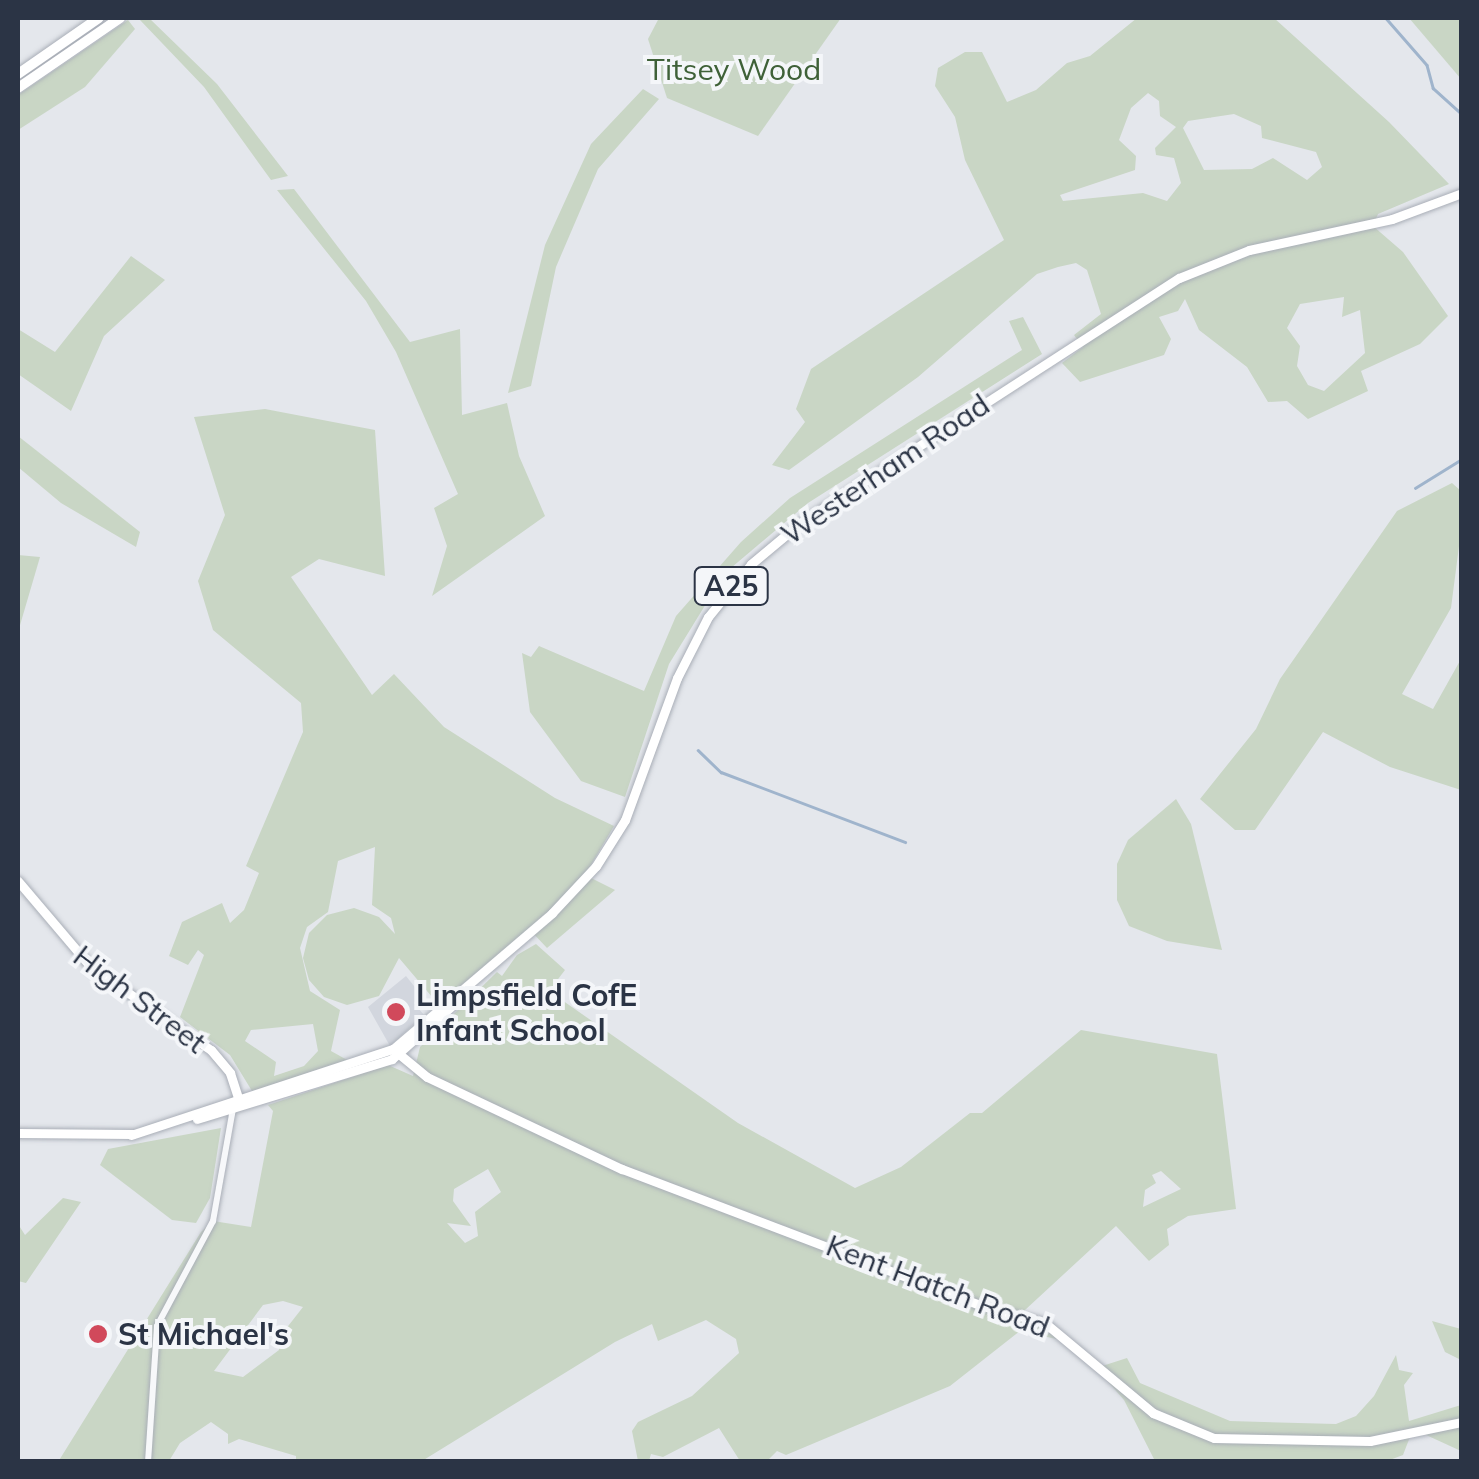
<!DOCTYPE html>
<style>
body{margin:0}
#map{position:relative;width:1479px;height:1479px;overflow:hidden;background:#e4e7ec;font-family:Mulish,sans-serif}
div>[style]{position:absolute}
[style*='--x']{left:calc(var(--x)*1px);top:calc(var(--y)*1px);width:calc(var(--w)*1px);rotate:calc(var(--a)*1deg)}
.built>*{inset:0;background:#d2d6de}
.green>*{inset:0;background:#c9d6c5}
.stream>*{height:2.5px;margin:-1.25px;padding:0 1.25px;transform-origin:1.25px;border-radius:1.25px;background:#9fb4cc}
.roads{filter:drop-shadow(0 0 2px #a9aeb7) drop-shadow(0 0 2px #a9aeb7)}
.minor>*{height:6px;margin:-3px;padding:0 3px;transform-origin:3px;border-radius:3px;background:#f7f8fa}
.major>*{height:9px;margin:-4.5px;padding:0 4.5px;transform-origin:4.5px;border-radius:4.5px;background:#fff}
.highway>*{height:10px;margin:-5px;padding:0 5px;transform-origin:5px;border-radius:5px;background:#fff}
.dots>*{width:28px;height:28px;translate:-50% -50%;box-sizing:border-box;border:5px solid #f4f6f9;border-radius:50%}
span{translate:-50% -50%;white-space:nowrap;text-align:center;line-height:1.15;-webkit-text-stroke:8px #f4f6f9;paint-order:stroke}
.shield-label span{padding:2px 8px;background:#f4f6f9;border:2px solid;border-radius:8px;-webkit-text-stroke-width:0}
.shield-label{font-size:28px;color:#2b3445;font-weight:700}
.park-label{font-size:30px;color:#3f6138}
.street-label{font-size:30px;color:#2b3445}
.poi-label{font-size:30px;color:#2b3445;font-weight:700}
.left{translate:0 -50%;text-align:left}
.frame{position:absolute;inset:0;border:20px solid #2b3445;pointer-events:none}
</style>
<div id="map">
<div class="built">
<i style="clip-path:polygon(406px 976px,422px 996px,414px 1003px,424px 1015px,390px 1046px,368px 1007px)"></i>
</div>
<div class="green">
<i style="clip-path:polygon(149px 18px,217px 84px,288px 176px,271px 180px,204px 87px,140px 20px)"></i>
<i style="clip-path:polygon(659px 18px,841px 18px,758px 136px,667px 98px,648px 39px)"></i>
<i style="clip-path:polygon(evenodd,1137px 18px,1274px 18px,1389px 122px,1449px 184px,1378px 214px,1373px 226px,1403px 252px,1448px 316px,1420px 344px,1361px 371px,1368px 391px,1308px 419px,1287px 401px,1268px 402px,1247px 367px,1199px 330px,1185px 299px,1178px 311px,1159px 317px,1171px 339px,1164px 355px,1080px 382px,1062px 363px,1083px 347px,1074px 335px,1101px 314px,1087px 270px,1076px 263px,1058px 267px,1037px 274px,918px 377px,789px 470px,772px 465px,805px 422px,796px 409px,811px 369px,1004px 240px,965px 160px,955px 117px,935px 86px,938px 68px,965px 52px,982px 52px,1007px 102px,1036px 90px,1067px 63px,1090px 56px,1137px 18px,1148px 93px,1159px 101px,1160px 116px,1176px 127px,1155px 148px,1156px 155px,1174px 158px,1181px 183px,1167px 201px,1143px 193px,1063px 201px,1060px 195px,1135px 170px,1136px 156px,1119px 140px,1131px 108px,1148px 93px,1137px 18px,1234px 114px,1261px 126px,1262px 138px,1316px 152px,1322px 167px,1307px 180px,1273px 158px,1252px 169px,1204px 170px,1183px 128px,1188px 121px,1234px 114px,1137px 18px,1344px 297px,1342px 317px,1360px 310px,1365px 353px,1324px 391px,1308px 385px,1297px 366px,1300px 346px,1287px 328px,1300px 304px,1344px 297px)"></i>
<i style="clip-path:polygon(1409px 18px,1461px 18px,1461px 79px)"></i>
<i style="clip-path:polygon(128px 20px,135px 29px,85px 87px,18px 130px,18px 95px)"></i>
<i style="clip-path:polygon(643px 89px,659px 99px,598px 169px,556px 267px,531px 386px,508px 393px,545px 245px,591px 144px)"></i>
<i style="clip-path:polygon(294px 189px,410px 342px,460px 329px,462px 415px,507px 403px,519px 456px,545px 516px,432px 596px,447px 546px,434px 508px,458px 494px,396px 352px,366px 301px,277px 190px)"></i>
<i style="clip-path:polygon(131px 256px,165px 280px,104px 336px,71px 411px,18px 374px,18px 329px,55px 352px)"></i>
<i style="clip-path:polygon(1023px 317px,1042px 354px,808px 503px,725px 573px,669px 664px,625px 797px,581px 781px,530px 712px,522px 653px,531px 657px,539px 646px,644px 691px,676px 616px,741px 542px,790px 498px,1022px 350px,1009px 321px)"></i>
<i style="clip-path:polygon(evenodd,265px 409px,375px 430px,385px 576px,319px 559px,291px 577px,372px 695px,394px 674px,444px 727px,555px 798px,614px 826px,585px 875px,615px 890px,547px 948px,530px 930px,438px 1004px,399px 958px,379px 996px,347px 1005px,324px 997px,309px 980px,303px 958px,309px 933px,327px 915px,354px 908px,379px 917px,395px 934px,391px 918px,372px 905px,375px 847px,338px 861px,328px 912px,307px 927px,300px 948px,310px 991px,340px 1010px,331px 1051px,349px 1061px,252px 1091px,230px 1055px,180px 1017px,204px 955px,198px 950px,188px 965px,169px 956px,182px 922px,222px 903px,230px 923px,244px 910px,259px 873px,246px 866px,303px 732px,301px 703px,213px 630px,198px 581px,225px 515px,194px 417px,265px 409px,313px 1024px,318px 1051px,304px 1066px,274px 1076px,276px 1062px,245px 1041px,251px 1030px,313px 1024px)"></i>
<i style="clip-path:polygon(18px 436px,140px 532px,136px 547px,61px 503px,18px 467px)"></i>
<i style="clip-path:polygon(1452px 483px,1461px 491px,1462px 523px,1451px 608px,1402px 694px,1433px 709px,1461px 659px,1461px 790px,1390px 767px,1323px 732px,1255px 830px,1235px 830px,1200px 799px,1256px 729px,1280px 679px,1397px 511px)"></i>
<i style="clip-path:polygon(18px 555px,40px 557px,18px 632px)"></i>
<i style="clip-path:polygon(1176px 799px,1191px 824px,1222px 950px,1167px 941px,1129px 926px,1117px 900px,1117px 864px,1128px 840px)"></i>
<i style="clip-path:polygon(evenodd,536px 944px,565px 970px,549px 991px,738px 1123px,855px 1188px,901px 1167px,970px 1113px,982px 1113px,1081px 1030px,1217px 1054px,1236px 1209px,1188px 1216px,1167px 1229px,1169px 1245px,1149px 1261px,1116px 1226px,1025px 1310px,1026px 1319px,1061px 1340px,1020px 1331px,950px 1386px,786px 1455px,777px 1451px,767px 1461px,740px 1461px,719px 1428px,663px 1457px,651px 1454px,649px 1461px,638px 1461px,632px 1431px,638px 1422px,692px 1396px,739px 1353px,736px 1339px,706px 1320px,658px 1341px,652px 1324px,615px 1342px,422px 1461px,296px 1461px,296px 1456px,239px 1439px,228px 1444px,228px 1434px,211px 1422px,180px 1443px,169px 1461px,58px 1462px,201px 1232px,213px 1221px,251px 1227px,273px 1111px,268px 1105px,388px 1065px,413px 1076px,420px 1047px,497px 972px,502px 976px,517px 955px,536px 944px,488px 1169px,501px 1192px,475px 1212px,478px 1236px,465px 1243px,447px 1223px,471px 1226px,453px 1201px,454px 1189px,488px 1169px,536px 944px,1161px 1171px,1181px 1189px,1143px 1207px,1145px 1190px,1156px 1183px,1152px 1175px,1161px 1171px,536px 944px,283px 1301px,303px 1307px,278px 1339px,279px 1350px,243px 1377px,214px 1371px,263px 1305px,283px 1301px)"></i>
<i style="clip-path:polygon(221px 1128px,210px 1198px,196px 1223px,172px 1220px,100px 1165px,108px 1149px)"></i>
<i style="clip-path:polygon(63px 1198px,81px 1202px,26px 1283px,18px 1281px,18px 1224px,25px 1235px)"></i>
<i style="clip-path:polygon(1432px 1321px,1461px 1329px,1461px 1360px,1445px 1352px)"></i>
<i style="clip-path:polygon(1396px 1355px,1399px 1370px,1413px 1373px,1404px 1385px,1409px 1421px,1461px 1405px,1461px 1451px,1413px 1429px,1403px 1455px,1387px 1461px,1155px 1461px,1124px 1400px,1096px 1368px,1127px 1358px,1140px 1383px,1230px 1421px,1336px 1424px,1356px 1416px,1374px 1396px)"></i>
</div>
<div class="stream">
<i style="--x:1386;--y:18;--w:62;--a:48.9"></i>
<i style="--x:1427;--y:65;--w:24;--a:75"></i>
<i style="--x:1433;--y:88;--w:39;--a:42"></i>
<i style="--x:1415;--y:488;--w:55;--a:-31.7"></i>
<i style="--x:698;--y:750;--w:32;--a:44"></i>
<i style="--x:721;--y:772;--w:197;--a:20.8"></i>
</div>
<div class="roads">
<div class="minor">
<i style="--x:148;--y:1462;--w:136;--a:-86.2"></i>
<i style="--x:157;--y:1326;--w:119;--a:-61.9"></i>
<i style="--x:213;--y:1221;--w:114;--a:-79.9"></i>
</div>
<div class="major">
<i style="--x:18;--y:881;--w:113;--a:49.7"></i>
<i style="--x:91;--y:967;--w:146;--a:34.7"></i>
<i style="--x:211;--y:1050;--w:30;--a:50"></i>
<i style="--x:230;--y:1073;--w:32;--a:72"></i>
<i style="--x:393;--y:1049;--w:44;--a:39.5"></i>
<i style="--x:427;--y:1077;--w:216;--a:25.3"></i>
<i style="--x:622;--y:1169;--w:386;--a:20.8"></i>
<i style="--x:983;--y:1306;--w:64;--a:15.3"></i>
<i style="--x:1045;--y:1323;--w:141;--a:39.8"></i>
<i style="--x:1153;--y:1413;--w:66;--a:22.3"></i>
<i style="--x:1214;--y:1438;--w:156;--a:1.1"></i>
<i style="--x:1370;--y:1441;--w:94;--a:-11.7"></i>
<i style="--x:197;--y:1119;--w:204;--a:-17.1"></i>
<i style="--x:392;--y:1059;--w:95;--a:-41.6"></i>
<i style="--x:18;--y:1133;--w:115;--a:0.5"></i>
<i style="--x:131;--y:1135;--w:276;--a:-18.2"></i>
<i style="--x:393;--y:1049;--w:209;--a:-40.5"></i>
<i style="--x:552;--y:913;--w:64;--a:-46.9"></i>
<i style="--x:596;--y:866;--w:54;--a:-57.8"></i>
<i style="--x:625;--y:820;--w:151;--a:-69.9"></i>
<i style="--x:677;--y:678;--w:68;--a:-63.1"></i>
<i style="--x:708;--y:617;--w:68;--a:-50.9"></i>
<i style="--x:751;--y:564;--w:64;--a:-39.9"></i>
<i style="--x:800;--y:523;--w:451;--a:-32.9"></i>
<i style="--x:1179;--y:278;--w:75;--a:-21.8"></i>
<i style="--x:1249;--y:250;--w:146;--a:-12.2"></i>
<i style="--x:1392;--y:219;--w:75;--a:-20.4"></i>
</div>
<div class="highway">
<i style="--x:18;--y:74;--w:98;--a:-34.7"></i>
<i style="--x:18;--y:88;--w:124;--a:-34.5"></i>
</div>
</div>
<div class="dots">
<i style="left:396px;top:1012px;background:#d1495b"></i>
<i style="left:98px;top:1334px;background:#d1495b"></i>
</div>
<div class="shield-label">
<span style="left:731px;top:586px">A25</span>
</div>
<div class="park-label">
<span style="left:734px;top:69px">Titsey Wood</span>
</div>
<div class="street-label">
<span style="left:885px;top:469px;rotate:-34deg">Westerham Road</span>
<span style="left:140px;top:999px;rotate:37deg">High Street</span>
<span style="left:938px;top:1286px;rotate:21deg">Kent Hatch Road</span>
</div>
<div class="poi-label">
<span class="left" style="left:416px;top:1012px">Limpsfield CofE<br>Infant School</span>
<span class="left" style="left:118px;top:1334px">St Michael's</span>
</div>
<div class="frame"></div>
</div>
